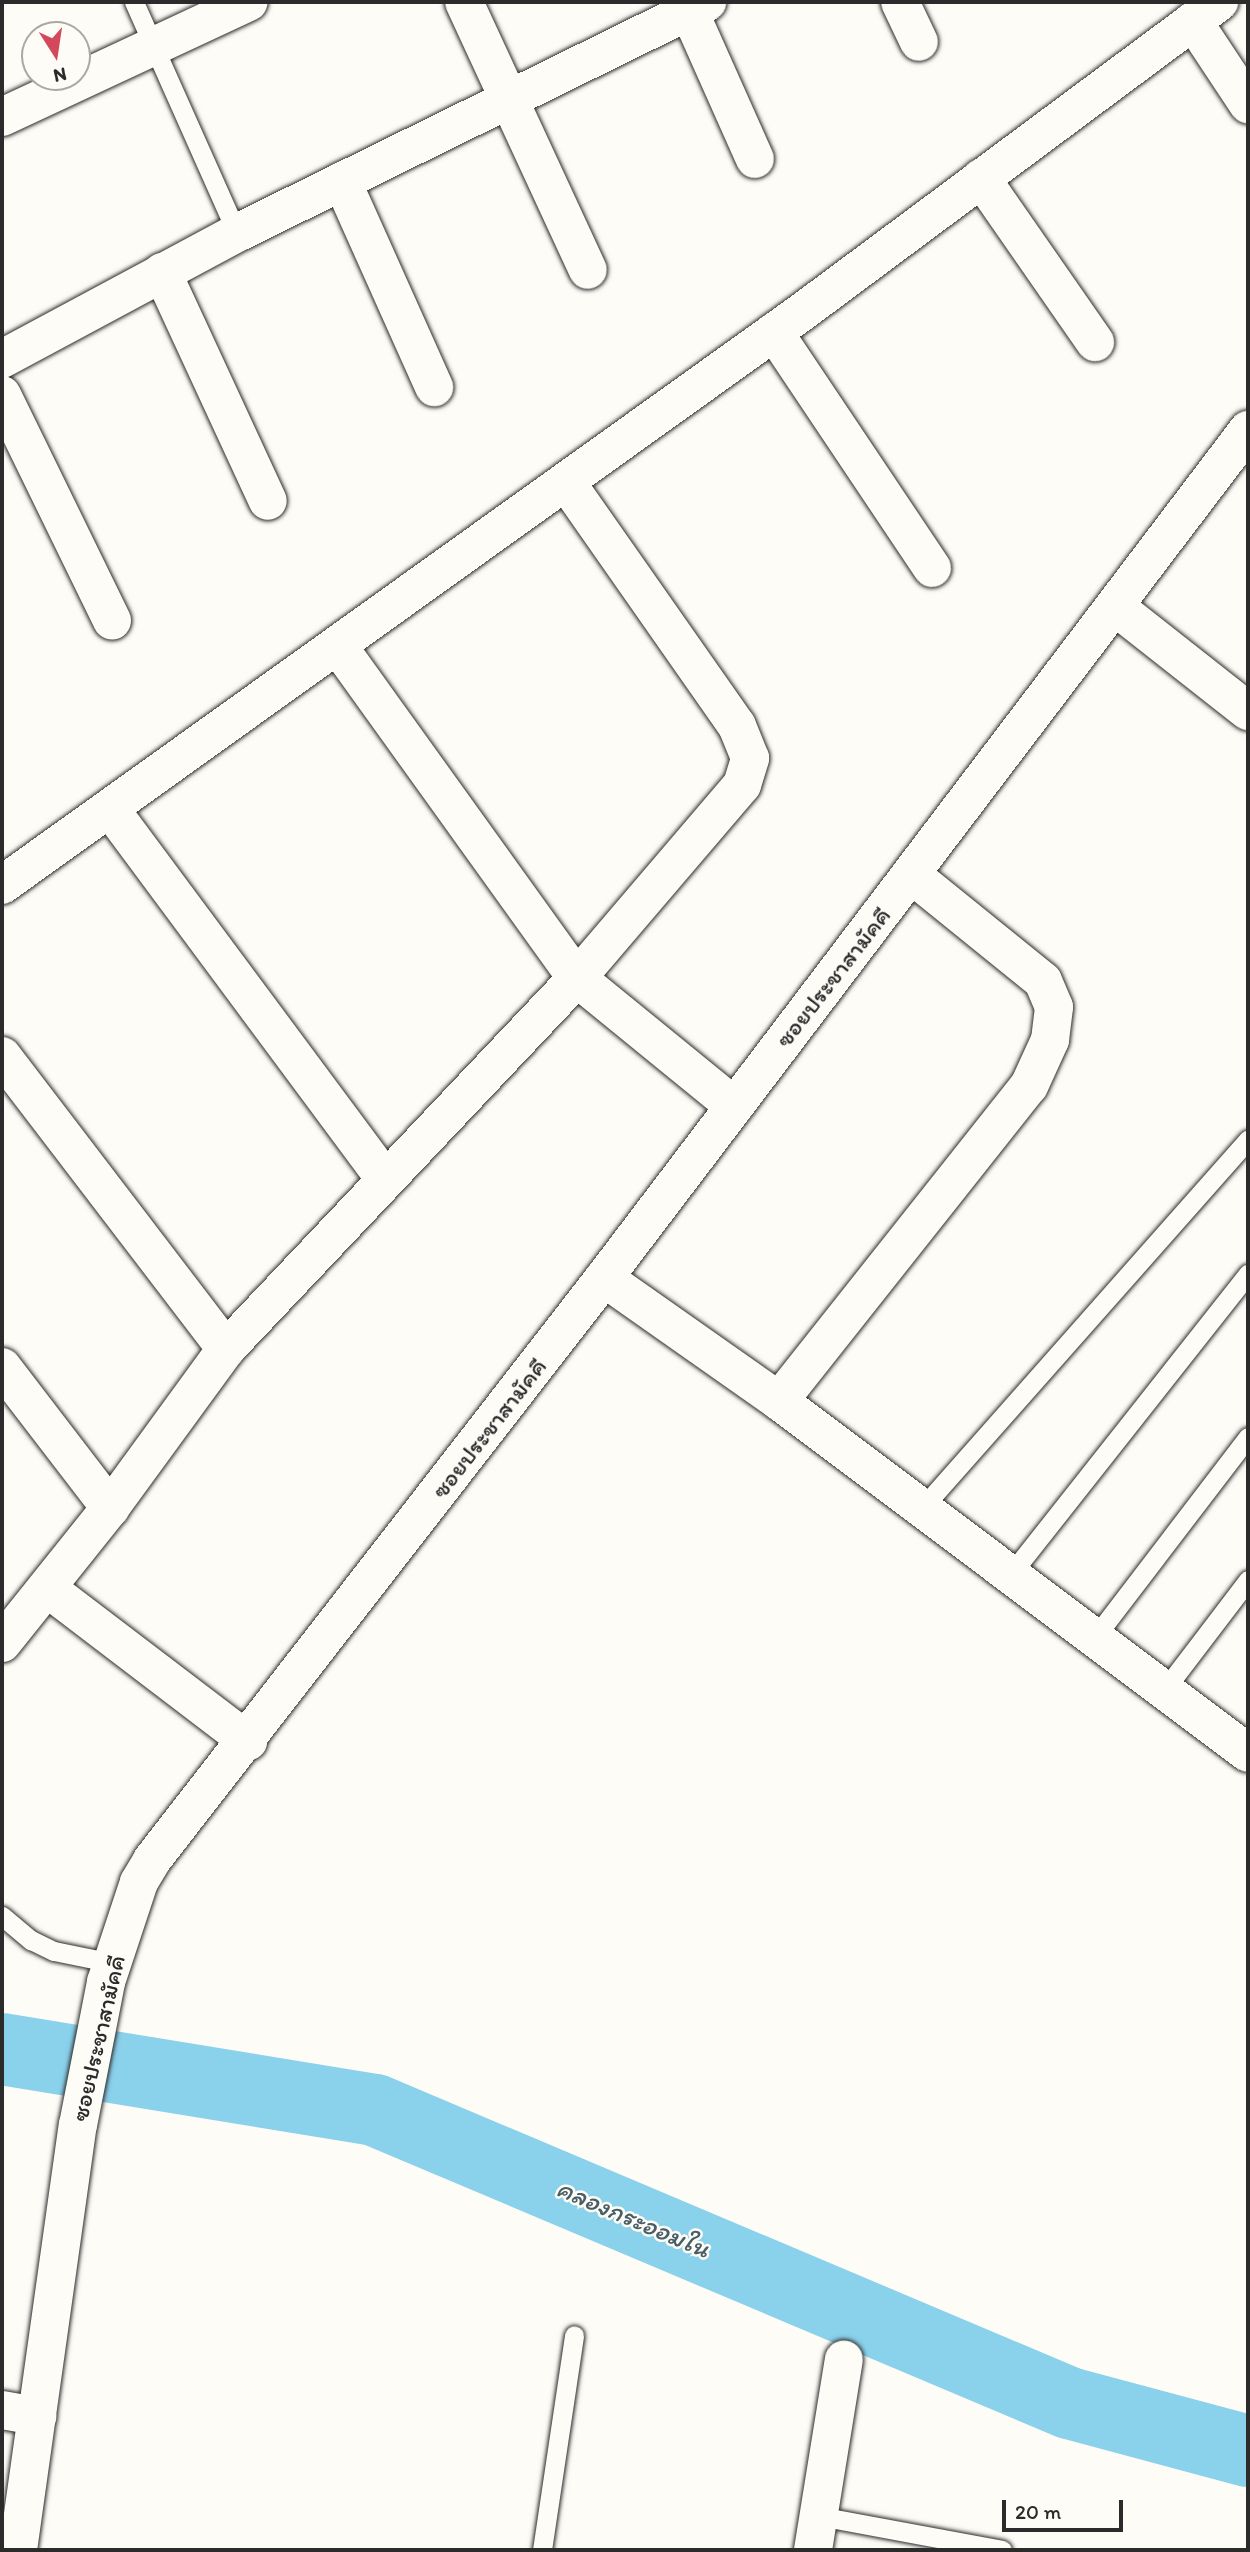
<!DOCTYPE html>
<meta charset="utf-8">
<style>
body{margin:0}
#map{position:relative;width:1250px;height:2552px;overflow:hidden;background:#fdfcf7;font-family:Itim,"Playpen Sans Thai",sans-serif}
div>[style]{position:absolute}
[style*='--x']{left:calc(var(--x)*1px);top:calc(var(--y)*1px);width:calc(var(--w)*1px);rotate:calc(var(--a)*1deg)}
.river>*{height:72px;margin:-36px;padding:0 36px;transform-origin:36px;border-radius:36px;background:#8ad1eb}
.roads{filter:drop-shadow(0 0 2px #2b2b2b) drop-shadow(0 0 2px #2b2b2b)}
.service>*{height:19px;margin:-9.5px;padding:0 9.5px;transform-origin:9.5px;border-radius:9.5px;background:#fdfcf7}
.minor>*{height:38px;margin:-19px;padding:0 19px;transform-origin:19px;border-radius:19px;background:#fdfcf7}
.tertiary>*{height:38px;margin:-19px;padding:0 19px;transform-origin:19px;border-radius:19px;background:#fdfcf7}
span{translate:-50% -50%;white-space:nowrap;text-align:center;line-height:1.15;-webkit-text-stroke:5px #fdfcf7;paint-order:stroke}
.street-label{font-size:24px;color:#2b2b2b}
.water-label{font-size:26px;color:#485d65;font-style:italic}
.frame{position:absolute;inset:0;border:4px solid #2b2b2b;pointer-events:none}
.north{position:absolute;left:21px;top:21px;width:70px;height:70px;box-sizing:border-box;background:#fdfcf7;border:2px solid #a9a8a5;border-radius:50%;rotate:168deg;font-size:19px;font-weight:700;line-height:28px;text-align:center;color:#2b2b2b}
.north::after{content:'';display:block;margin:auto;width:24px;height:32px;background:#d1495b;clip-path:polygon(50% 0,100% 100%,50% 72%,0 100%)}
.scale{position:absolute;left:1002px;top:2500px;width:121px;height:32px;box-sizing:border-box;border:4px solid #2b2b2b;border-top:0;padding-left:9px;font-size:21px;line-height:24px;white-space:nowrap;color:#2b2b2b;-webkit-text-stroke:5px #fdfcf7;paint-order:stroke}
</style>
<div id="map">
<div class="river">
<i style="--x:2;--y:2049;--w:378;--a:9.3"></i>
<i style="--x:375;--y:2110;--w:753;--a:22.89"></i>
<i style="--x:1069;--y:2403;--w:185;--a:15"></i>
</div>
<div class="roads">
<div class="service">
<i style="--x:134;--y:2;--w:253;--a:66"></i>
<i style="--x:922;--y:1508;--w:492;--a:-48.5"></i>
<i style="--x:1010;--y:1575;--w:384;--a:-51.7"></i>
<i style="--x:1095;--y:1637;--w:252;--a:-52.6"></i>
<i style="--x:1165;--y:1689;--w:137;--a:-52.7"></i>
<i style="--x:2;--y:1916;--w:38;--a:40"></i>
<i style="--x:31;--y:1940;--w:25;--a:26"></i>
<i style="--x:54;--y:1951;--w:60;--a:11.5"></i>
<i style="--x:819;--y:2516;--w:186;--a:10.5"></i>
<i style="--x:542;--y:2550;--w:217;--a:-81.5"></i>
</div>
<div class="minor">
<i style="--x:464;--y:2;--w:295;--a:65.2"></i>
<i style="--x:900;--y:2;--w:44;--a:64.6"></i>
<i style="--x:689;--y:11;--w:162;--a:66"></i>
<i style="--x:1193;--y:21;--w:100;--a:56.5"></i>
<i style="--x:2;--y:117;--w:272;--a:-25"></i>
<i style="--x:981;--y:178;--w:200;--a:55.2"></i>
<i style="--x:342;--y:181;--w:226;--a:65.9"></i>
<i style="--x:162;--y:272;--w:252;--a:65.2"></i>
<i style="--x:774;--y:332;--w:284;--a:56.2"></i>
<i style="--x:2;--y:359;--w:267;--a:-28.2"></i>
<i style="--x:237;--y:233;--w:524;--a:-26.17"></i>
<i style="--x:2;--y:395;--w:251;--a:64"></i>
<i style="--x:1117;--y:608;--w:167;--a:38.2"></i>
<i style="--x:338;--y:646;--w:409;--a:54.3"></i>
<i style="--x:577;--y:978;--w:203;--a:39.2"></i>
<i style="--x:111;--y:810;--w:460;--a:53.4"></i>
<i style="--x:2;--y:885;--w:984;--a:-35.61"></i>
<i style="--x:802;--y:312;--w:520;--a:-36.63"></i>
<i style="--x:2;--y:1056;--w:369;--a:52.6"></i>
<i style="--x:604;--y:1278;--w:214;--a:35.1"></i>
<i style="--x:779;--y:1401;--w:586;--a:36.89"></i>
<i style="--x:2;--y:1367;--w:178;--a:52.5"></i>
<i style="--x:779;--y:1401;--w:402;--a:-51.6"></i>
<i style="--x:1029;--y:1086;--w:51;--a:-65.5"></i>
<i style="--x:1050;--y:1040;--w:33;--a:-83"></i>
<i style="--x:1054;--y:1007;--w:28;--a:-113"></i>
<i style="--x:1043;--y:981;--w:169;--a:-141"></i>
<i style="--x:47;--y:1588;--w:253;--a:37.3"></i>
<i style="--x:2;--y:1643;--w:173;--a:-51.3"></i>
<i style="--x:110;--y:1508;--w:197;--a:-53.9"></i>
<i style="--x:226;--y:1349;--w:511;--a:-46.59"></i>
<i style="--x:577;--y:978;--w:254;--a:-49.5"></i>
<i style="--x:742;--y:785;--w:28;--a:-73"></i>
<i style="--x:750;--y:758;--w:35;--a:-112"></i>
<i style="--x:737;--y:726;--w:298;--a:-125"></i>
<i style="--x:2;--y:2410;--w:36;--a:10"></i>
<i style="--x:813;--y:2550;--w:193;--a:-80.8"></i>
</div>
<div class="tertiary">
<i style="--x:18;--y:2550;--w:429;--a:-82"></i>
<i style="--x:78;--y:2125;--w:146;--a:-78.9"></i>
<i style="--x:106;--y:1982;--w:105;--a:-71.7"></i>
<i style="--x:139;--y:1882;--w:26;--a:-59"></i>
<i style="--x:152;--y:1860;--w:737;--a:-52.17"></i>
<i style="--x:604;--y:1278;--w:1065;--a:-52.79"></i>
</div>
</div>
<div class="street-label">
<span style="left:833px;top:977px;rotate:-52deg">ซอยประชาสามัคคี</span>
<span style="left:489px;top:1428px;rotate:-52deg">ซอยประชาสามัคคี</span>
<span style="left:98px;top:2038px;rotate:-77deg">ซอยประชาสามัคคี</span>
</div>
<div class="water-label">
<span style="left:633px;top:2219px;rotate:23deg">คลองกระออมใน</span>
</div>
<div class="frame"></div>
<div class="north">N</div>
<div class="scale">20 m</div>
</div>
